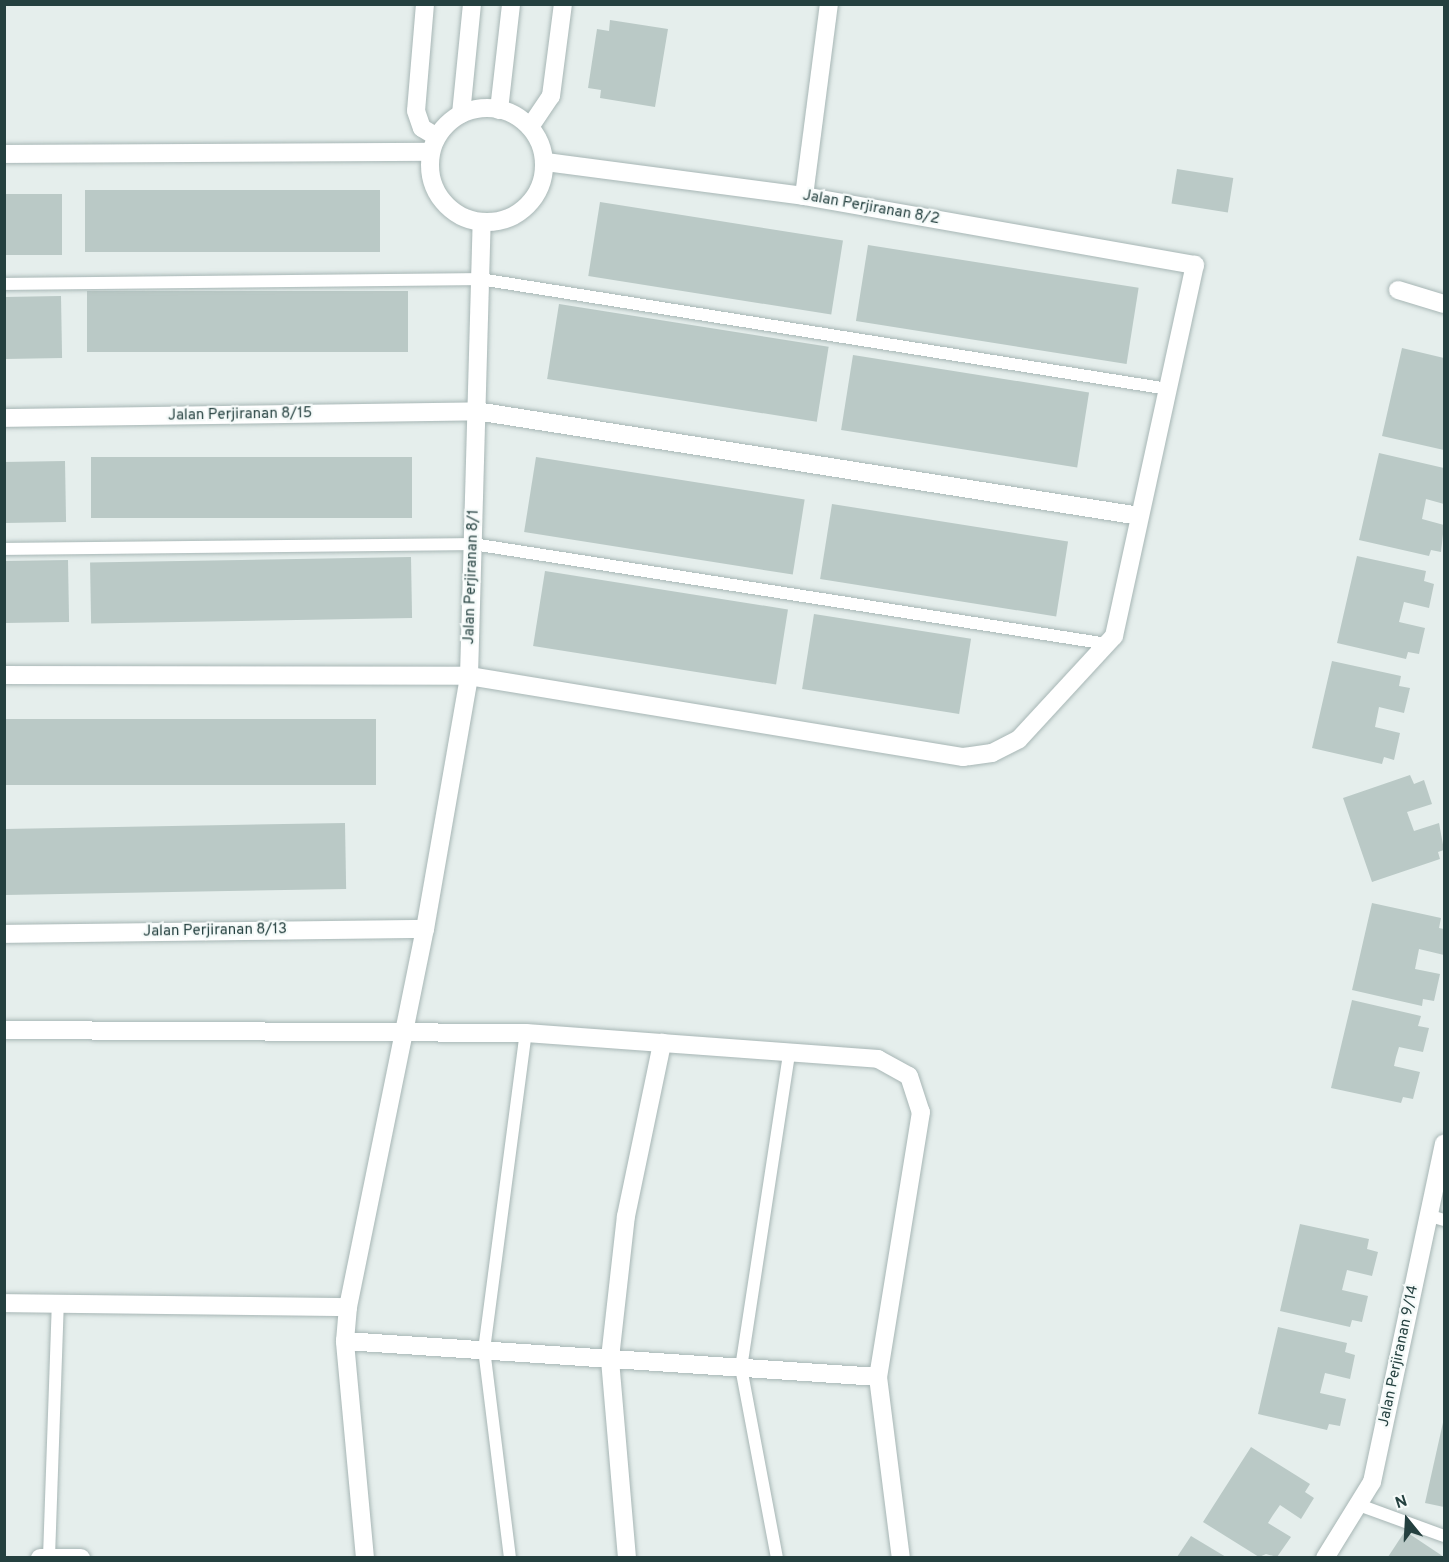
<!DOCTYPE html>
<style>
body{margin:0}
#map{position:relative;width:1449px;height:1562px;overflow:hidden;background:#e5eeec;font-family:Overpass,sans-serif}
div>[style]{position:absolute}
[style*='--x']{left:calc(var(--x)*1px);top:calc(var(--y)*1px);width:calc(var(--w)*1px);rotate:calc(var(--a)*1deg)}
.building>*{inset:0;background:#bac9c6;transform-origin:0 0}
.roads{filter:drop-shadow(0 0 2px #a7b6b5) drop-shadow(0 0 2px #a7b6b5)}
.lane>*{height:12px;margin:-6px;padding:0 6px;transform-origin:6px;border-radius:6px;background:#fff}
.street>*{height:18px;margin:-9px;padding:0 9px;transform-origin:9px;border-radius:9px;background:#fff}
.street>.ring{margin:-9px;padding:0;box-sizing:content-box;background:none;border:18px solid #fff;border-radius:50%}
span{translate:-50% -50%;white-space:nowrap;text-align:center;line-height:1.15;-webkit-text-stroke:4.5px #f5faf9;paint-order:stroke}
.street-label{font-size:15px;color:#24403f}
.frame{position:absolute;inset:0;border:6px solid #24403f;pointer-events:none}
.north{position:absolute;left:1377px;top:1490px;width:60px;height:60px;-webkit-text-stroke:4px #f5faf9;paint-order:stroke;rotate:342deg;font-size:16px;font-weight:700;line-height:24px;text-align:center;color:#24403f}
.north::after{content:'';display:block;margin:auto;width:21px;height:27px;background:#24403f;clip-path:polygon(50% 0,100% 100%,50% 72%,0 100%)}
</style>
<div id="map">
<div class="building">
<i style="clip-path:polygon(610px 20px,668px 29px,655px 107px,600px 98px,601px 90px,588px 88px,597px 29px,609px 31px)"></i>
<i style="left:1177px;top:169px;width:57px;height:35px;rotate:9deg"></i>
<i style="left:380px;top:190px;width:62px;height:295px;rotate:90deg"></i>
<i style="left:62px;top:194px;width:61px;height:58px;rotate:90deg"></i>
<i style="left:600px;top:202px;width:246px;height:75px;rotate:9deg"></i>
<i style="left:868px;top:245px;width:274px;height:77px;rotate:9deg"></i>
<i style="left:408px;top:291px;width:61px;height:321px;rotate:90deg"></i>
<i style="left:61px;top:296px;width:62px;height:57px;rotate:89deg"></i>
<i style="left:559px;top:304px;width:273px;height:76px;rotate:9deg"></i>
<i style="clip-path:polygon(1402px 348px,1444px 358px,1444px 450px,1382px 436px)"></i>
<i style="left:853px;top:355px;width:239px;height:76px;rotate:9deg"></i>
<i style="clip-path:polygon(1379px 453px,1444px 468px,1444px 504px,1426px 499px,1422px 519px,1444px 525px,1441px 552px,1431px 550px,1429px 556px,1359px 540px)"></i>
<i style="left:412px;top:457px;width:61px;height:321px;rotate:90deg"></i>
<i style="left:536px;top:457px;width:272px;height:76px;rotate:9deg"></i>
<i style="left:65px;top:461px;width:61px;height:61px;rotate:89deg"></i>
<i style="left:832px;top:504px;width:239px;height:76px;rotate:9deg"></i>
<i style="clip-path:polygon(1357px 556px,1426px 571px,1424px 581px,1434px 584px,1429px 608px,1404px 602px,1399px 622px,1425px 628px,1419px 654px,1408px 652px,1406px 659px,1337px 643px)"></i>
<i style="left:411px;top:557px;width:61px;height:321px;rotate:89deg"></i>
<i style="left:68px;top:560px;width:62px;height:64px;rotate:89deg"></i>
<i style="left:545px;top:571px;width:246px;height:76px;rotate:9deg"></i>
<i style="left:814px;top:614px;width:159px;height:76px;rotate:9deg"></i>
<i style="clip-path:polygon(1332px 661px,1401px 676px,1399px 686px,1410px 688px,1404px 713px,1379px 707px,1375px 727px,1400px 733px,1394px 760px,1384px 757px,1382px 764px,1312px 748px)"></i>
<i style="left:376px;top:719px;width:66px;height:372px;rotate:90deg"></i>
<i style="clip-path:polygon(1410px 775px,1414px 784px,1424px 780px,1432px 804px,1407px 812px,1414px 831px,1439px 823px,1444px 850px,1438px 852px,1440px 859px,1372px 882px,1343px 798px)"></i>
<i style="left:345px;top:823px;width:66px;height:341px;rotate:89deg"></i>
<i style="clip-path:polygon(1372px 903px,1441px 918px,1439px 928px,1444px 929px,1444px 955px,1419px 949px,1415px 969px,1440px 974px,1434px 1001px,1423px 999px,1422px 1006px,1352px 990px)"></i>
<i style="clip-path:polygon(1352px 1000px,1421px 1016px,1418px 1026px,1429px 1028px,1423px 1052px,1399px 1047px,1396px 1057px,1394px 1066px,1420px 1072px,1413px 1099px,1403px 1097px,1401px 1103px,1331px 1088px)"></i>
<i style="clip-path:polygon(1300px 1224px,1369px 1239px,1367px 1249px,1378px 1252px,1372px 1276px,1347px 1270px,1342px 1290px,1368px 1296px,1362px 1322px,1352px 1320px,1350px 1327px,1280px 1311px)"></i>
<i style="clip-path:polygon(1278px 1327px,1347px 1343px,1345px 1352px,1355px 1355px,1350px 1379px,1325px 1373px,1320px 1393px,1346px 1399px,1340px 1426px,1329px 1424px,1327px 1430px,1258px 1414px)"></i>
<i style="clip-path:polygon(1444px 1418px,1444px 1507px,1425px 1503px)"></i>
<i style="clip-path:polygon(1251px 1447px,1310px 1484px,1305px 1492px,1314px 1498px,1301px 1519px,1280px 1505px,1273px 1515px,1268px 1523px,1291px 1537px,1277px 1557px,1266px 1554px,1259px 1557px,1203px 1522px)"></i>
<i style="clip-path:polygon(1405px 1531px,1444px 1557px,1388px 1557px)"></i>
<i style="clip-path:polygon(1191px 1536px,1226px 1557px,1177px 1557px)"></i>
</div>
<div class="roads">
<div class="lane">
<i style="--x:4;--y:284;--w:476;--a:-0.6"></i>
<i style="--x:480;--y:279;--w:697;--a:9.08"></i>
<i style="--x:4;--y:549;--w:469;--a:-0.6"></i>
<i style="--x:473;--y:544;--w:642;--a:8.96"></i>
<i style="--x:1430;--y:1216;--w:15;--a:16"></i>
<i style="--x:1359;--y:1505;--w:90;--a:20"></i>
<i style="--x:49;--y:1557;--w:254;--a:-88"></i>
<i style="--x:510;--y:1558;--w:210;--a:-97.1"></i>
<i style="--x:484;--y:1350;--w:320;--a:-82.5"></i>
<i style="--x:777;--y:1558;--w:193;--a:-100.7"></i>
<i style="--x:741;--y:1368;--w:318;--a:-81.3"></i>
</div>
<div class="street">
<i style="--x:425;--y:4;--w:107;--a:94.8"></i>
<i style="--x:416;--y:111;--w:18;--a:71"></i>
<i style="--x:422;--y:128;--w:17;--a:31"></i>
<i class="ring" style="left:430px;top:108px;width:96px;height:96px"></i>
<i style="--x:499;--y:110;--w:107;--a:-83.5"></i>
<i style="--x:461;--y:114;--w:111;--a:-84.3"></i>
<i style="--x:530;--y:127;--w:37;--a:-56"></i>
<i style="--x:551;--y:96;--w:93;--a:-82.6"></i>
<i style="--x:4;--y:154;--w:427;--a:-0.3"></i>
<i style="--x:804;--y:196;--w:194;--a:-82.6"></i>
<i style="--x:1398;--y:290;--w:48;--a:16.9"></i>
<i style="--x:4;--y:418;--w:472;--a:-0.8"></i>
<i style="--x:476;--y:411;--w:672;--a:8.99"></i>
<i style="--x:4;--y:675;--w:465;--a:0.1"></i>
<i style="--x:469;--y:676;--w:501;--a:9.31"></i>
<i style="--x:963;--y:757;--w:29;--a:-8"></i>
<i style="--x:992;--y:753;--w:30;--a:-27"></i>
<i style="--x:1019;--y:739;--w:140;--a:-47.3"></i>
<i style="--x:1114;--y:636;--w:380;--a:-77.7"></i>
<i style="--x:1195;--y:265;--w:397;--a:-170"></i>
<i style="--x:804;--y:196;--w:261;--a:-172.5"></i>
<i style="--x:4;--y:934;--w:421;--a:-0.7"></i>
<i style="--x:4;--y:1030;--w:522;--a:0.33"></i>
<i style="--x:526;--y:1033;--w:353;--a:4.2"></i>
<i style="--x:878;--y:1059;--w:35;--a:29"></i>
<i style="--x:909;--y:1076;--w:38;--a:72"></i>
<i style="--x:921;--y:1112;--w:268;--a:99.2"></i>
<i style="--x:878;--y:1377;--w:182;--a:82.8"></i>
<i style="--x:4;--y:1303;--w:344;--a:0.7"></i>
<i style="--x:345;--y:1341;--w:534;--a:3.86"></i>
<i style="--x:40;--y:1558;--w:41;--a:0"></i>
<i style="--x:365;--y:1558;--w:218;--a:-95.3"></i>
<i style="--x:345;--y:1341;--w:34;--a:-85"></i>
<i style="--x:348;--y:1307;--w:386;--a:-78.5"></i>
<i style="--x:425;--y:929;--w:257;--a:-80.1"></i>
<i style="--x:469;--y:676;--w:454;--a:-88.4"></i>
<i style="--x:627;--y:1558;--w:201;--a:-94.9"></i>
<i style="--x:610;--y:1358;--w:143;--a:-83.6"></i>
<i style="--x:626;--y:1216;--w:177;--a:-78.2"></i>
<i style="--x:1325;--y:1558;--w:89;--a:-58.3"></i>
<i style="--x:1372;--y:1482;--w:346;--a:-78"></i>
</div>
</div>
<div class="street-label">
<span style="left:871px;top:208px;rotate:10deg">Jalan Perjiranan 8/2</span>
<span style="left:240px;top:415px;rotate:-1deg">Jalan Perjiranan 8/15</span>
<span style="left:472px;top:577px;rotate:-88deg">Jalan Perjiranan 8/1</span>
<span style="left:215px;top:931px;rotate:-1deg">Jalan Perjiranan 8/13</span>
<span style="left:1399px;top:1356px;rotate:-78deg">Jalan Perjiranan 9/14</span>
</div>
<div class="frame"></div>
<div class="north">N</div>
</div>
